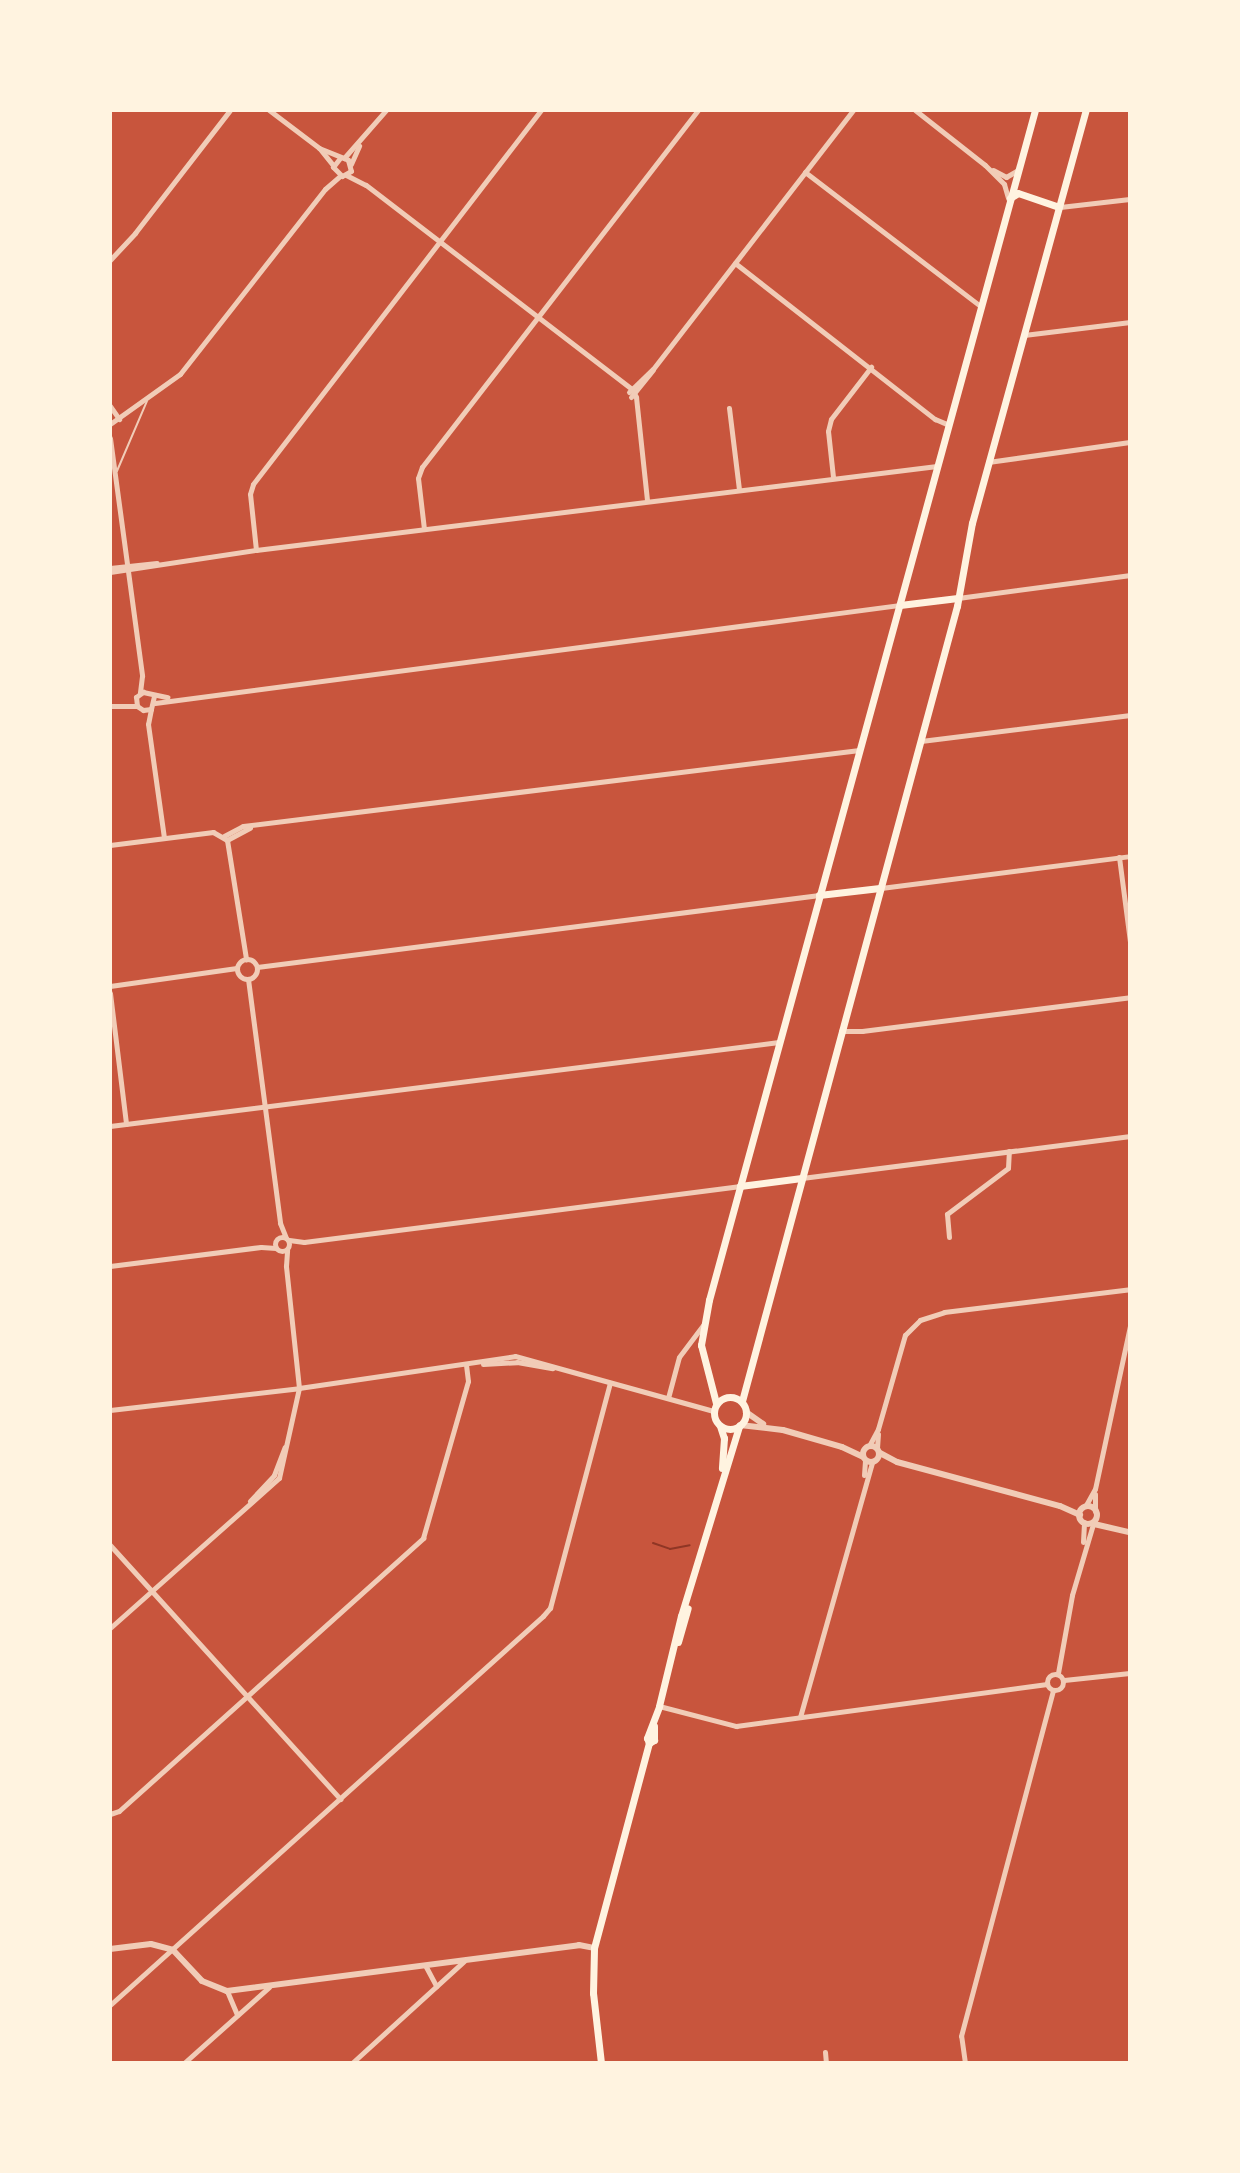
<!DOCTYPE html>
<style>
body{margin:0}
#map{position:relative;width:1240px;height:2173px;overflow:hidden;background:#c8553d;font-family:Mulish,sans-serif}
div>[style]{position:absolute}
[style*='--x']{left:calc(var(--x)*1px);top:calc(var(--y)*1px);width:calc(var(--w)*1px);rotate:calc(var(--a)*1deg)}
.stream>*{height:2px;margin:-1px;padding:0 1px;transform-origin:1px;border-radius:1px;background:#8f3625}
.service>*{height:2px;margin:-1px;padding:0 1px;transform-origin:1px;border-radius:1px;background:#f1ccb7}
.minor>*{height:5px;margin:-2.5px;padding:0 2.5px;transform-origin:2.5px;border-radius:2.5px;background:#f1ccb7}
.minor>.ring{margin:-2.5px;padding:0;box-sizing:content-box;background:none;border:5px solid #f1ccb7;border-radius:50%}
.tertiary>*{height:6px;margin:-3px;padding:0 3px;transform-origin:3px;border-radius:3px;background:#f1ccb7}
.tertiary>.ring{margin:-3px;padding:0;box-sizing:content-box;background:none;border:6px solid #f1ccb7;border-radius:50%}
.secondary>*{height:7px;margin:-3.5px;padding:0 3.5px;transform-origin:3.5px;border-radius:3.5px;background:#fff3e0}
.secondary>.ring{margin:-3.5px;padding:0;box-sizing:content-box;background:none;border:7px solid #fff3e0;border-radius:50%}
span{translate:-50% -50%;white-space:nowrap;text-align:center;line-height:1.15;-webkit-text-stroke:6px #fff3e0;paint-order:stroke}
.frame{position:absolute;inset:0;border:112px solid #fff3e0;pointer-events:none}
</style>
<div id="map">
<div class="stream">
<i style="--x:653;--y:1543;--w:18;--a:19"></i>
<i style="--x:670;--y:1549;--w:20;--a:-11"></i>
</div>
<div class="service">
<i style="--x:117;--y:471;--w:76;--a:-66.8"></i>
</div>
<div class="minor">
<i style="--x:269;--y:110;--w:63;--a:37.2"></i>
<i style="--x:319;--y:148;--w:31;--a:22"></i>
<i style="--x:348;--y:160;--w:11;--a:75"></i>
<i style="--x:351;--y:171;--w:10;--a:151"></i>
<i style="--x:342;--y:176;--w:13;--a:-135"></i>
<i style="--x:333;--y:167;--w:11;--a:-52"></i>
<i style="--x:915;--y:110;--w:89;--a:38.2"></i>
<i style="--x:985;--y:165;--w:27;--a:45"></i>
<i style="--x:1004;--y:184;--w:15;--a:74"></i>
<i style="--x:320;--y:149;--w:21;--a:51"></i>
<i style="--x:344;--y:158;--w:64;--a:-48.8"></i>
<i style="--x:351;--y:164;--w:20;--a:-66"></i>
<i style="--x:993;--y:170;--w:15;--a:28"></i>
<i style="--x:1006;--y:177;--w:14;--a:-30"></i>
<i style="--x:805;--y:172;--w:220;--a:37.4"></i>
<i style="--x:346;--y:175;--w:22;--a:27"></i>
<i style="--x:366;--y:185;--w:335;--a:37.5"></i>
<i style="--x:632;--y:389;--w:9;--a:63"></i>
<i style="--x:636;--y:397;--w:104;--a:83.9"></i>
<i style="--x:1060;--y:207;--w:70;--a:-6.5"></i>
<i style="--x:110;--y:260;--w:37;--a:-47"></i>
<i style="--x:135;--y:233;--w:155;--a:-52.3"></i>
<i style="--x:735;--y:263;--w:254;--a:38"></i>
<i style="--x:935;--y:419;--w:13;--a:23"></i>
<i style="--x:1024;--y:335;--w:107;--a:-7"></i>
<i style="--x:629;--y:392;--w:33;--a:-44"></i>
<i style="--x:653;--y:369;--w:327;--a:-52.3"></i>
<i style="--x:631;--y:397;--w:35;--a:-51"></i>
<i style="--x:110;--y:406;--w:16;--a:55"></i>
<i style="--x:729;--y:408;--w:82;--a:83"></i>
<i style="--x:110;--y:424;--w:86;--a:-35.5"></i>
<i style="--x:180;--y:374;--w:235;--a:-51.9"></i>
<i style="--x:325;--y:189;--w:20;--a:-41"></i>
<i style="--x:110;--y:438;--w:240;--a:82.3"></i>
<i style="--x:142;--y:676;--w:17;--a:97"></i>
<i style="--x:988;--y:462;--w:143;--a:-8"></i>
<i style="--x:833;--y:477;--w:46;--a:-96.2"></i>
<i style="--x:828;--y:431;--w:12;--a:-76"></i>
<i style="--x:831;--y:419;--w:66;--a:-52.4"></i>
<i style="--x:424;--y:529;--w:51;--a:-96.7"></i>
<i style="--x:418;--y:478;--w:12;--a:-70"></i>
<i style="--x:422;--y:467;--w:451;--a:-52.3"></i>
<i style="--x:256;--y:550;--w:56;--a:-96.1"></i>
<i style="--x:250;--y:494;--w:10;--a:-73"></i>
<i style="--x:253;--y:484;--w:472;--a:-52.4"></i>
<i style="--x:110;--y:568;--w:47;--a:-6.1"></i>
<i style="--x:110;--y:572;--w:148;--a:-8.6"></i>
<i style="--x:256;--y:550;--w:686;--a:-7.03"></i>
<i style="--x:958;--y:598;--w:174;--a:-7.6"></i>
<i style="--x:154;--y:696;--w:13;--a:103"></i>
<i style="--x:151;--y:709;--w:8;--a:173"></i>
<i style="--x:143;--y:710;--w:7;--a:-146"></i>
<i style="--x:137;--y:706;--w:9;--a:-96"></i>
<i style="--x:136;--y:697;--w:9;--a:-36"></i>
<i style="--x:143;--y:692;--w:25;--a:12"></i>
<i style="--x:155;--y:703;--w:750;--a:-7.5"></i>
<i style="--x:110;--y:706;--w:27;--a:0"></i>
<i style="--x:151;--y:709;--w:15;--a:101"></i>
<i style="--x:148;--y:724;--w:115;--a:82"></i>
<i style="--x:921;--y:741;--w:211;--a:-7.1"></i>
<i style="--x:224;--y:836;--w:21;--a:-28"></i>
<i style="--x:243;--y:826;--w:621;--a:-7.03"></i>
<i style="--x:227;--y:840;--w:121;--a:80.9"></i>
<i style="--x:227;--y:840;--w:26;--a:-28"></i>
<i style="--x:110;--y:845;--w:104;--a:-7.2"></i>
<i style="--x:213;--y:832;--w:16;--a:30"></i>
<i style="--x:1119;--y:857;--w:86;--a:82.6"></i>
<i style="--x:881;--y:888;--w:251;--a:-7.3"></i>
<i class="ring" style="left:237px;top:959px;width:15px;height:15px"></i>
<i style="--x:257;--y:967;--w:567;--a:-7.3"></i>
<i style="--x:248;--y:979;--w:246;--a:82.5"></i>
<i style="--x:280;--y:1223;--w:16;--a:68"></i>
<i style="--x:110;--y:986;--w:128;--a:-8.1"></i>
<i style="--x:110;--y:993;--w:132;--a:83"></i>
<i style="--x:841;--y:1031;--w:21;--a:0"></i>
<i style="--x:862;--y:1031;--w:270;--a:-7.2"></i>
<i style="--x:110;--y:1126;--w:674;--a:-7.16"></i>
<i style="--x:802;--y:1178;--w:331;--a:-7.3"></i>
<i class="ring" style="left:275px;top:1237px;width:9px;height:9px"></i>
<i style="--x:949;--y:1237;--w:23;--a:-95"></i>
<i style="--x:947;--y:1214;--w:76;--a:-37"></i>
<i style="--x:1008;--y:1168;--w:17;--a:-87"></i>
<i style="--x:289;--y:1240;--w:15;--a:8"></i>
<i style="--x:304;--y:1242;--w:440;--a:-7.3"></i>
<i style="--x:110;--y:1266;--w:152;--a:-7.2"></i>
<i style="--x:261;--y:1247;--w:15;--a:4"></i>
<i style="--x:483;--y:1364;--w:34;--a:-3"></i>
<i style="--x:517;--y:1362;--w:36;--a:10"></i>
<i style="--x:668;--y:1398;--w:42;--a:-75"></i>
<i style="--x:679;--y:1357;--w:40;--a:-53"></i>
<i style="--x:110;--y:1410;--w:190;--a:-6.6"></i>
<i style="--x:299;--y:1388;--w:218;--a:-8.4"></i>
<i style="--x:515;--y:1356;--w:205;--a:15.5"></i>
<i style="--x:869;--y:1446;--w:19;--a:-62"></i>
<i style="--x:878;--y:1429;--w:98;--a:-74"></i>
<i style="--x:905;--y:1335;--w:21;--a:-45"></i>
<i style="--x:920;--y:1320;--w:25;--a:-18"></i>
<i style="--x:944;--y:1312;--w:187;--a:-7"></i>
<i style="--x:877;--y:1448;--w:14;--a:-86"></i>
<i style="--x:864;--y:1475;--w:15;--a:-86"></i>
<i style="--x:250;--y:1501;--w:35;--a:-47"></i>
<i style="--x:274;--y:1475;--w:30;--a:-69"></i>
<i style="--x:1086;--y:1505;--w:18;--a:-61"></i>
<i style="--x:1095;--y:1489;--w:167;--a:-77.9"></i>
<i style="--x:1095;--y:1511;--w:17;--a:-90"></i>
<i style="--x:1083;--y:1542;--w:20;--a:-87"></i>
<i style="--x:110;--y:1545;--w:343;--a:47.8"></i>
<i style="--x:110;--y:1628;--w:226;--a:-41.6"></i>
<i style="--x:279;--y:1478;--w:92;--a:-77.5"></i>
<i style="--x:299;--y:1388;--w:123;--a:-96.1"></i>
<i style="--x:286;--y:1266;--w:16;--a:-86"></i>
<i style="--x:1058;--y:1673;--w:79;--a:-79.8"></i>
<i style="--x:1072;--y:1595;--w:74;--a:-73.5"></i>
<i class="ring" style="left:1047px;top:1674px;width:11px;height:11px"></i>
<i style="--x:1064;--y:1680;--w:66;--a:-6.1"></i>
<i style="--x:659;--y:1706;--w:80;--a:14.6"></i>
<i style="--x:736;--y:1726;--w:312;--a:-7.7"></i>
<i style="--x:800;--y:1717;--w:264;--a:-74.2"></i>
<i style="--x:110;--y:1814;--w:9;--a:-18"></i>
<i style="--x:119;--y:1811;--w:409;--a:-41.9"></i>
<i style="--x:423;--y:1538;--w:163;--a:-74"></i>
<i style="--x:468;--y:1381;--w:16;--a:-97"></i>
<i style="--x:425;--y:1965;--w:24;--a:62"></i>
<i style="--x:227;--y:1991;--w:26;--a:67"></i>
<i style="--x:110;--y:2005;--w:582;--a:-41.94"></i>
<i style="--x:543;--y:1616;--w:11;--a:-49"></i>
<i style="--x:550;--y:1608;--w:233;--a:-75.1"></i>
<i style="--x:825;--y:2052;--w:11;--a:85"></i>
<i style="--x:184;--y:2063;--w:114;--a:-41.8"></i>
<i style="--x:352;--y:2063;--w:151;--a:-42.3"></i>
<i style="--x:965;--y:2063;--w:27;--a:-98"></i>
<i style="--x:961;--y:2036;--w:358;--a:-75.1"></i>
</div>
<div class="tertiary">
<i style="--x:746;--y:1412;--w:21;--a:35"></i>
<i style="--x:740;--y:1425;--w:43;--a:6.6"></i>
<i style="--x:783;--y:1430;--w:61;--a:16.1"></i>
<i style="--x:842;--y:1447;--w:23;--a:25"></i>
<i class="ring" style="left:863px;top:1446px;width:10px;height:10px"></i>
<i style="--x:880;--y:1453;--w:19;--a:28"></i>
<i style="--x:897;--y:1462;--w:169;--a:15.1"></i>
<i style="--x:1060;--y:1506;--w:22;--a:24"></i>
<i class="ring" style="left:1079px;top:1506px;width:12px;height:12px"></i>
<i style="--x:1094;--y:1524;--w:37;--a:13"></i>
<i style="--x:110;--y:1949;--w:41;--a:-7"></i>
<i style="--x:151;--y:1944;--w:23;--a:15"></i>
<i style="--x:173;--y:1950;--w:42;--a:46.9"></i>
<i style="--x:202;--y:1981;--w:27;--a:22"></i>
<i style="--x:227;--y:1991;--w:355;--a:-7.4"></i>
<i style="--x:579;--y:1945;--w:15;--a:11"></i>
</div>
<div class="secondary">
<i style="--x:1010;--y:198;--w:9;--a:-32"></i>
<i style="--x:1018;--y:193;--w:43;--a:18.9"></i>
<i style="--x:900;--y:605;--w:58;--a:-6.9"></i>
<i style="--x:819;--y:895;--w:61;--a:-6.5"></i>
<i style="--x:740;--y:1186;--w:62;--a:-7.5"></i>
<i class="ring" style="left:714px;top:1397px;width:25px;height:25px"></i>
<i style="--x:742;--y:1401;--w:824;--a:-74.87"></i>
<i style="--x:957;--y:606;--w:84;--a:-79.8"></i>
<i style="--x:972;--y:523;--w:428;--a:-74.6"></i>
<i style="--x:716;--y:1403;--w:60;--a:-104.5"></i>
<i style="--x:701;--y:1345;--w:46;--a:-79.9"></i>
<i style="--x:709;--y:1300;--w:1234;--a:-74.68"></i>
<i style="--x:720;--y:1426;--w:13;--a:72"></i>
<i style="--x:724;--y:1438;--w:30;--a:94"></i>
<i style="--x:678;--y:1642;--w:35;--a:-74"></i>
<i style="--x:649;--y:1743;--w:6;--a:-31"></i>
<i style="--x:654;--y:1740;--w:14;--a:-90"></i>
<i style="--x:601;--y:2063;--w:70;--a:-96.5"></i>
<i style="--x:593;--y:1993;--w:45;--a:-88.7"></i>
<i style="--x:594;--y:1948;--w:212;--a:-75"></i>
<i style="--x:649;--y:1743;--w:5;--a:-112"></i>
<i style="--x:647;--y:1738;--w:34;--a:-69"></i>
<i style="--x:659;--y:1706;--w:93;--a:-76.3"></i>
<i style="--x:681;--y:1616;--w:199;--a:-73"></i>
</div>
<div class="frame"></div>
</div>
